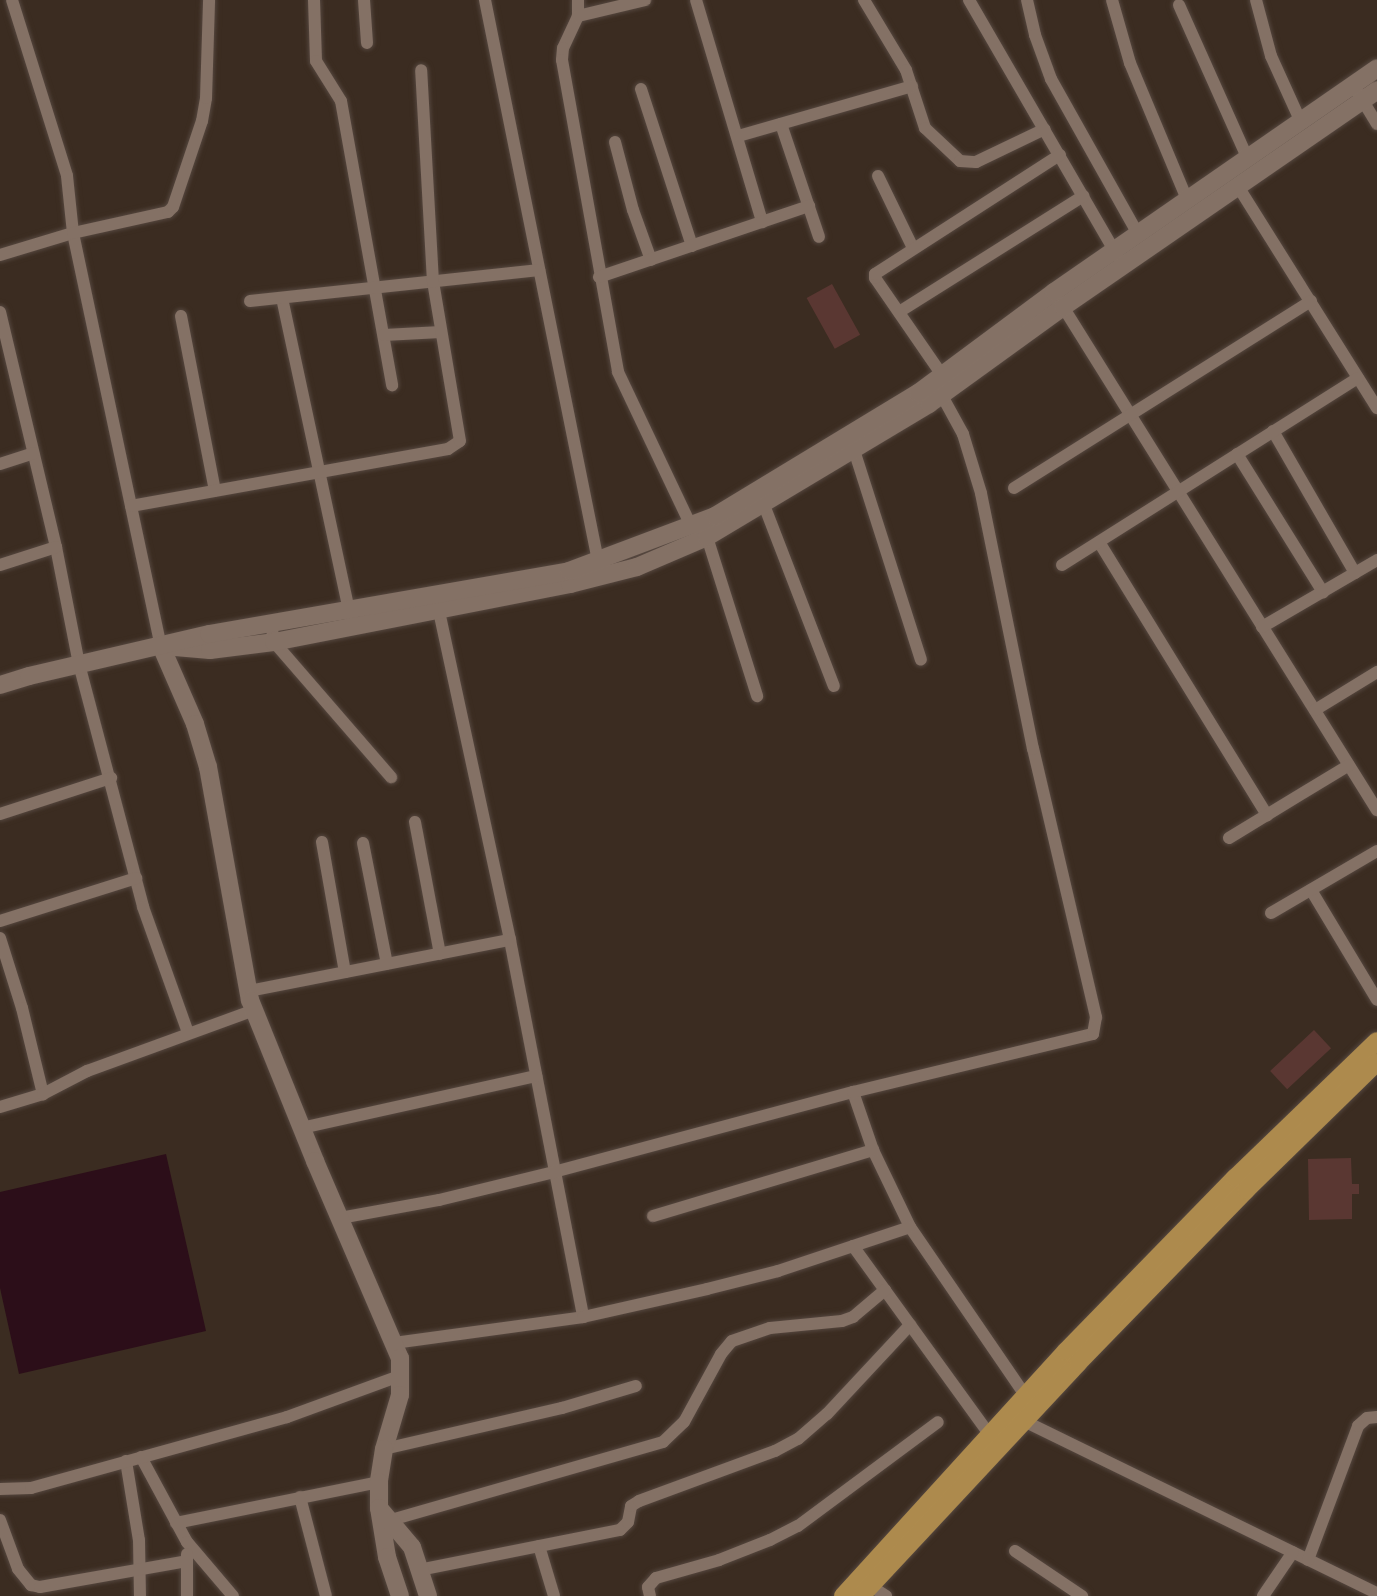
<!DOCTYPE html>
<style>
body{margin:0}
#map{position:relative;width:1377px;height:1596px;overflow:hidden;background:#3b2c21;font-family:Ubuntu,sans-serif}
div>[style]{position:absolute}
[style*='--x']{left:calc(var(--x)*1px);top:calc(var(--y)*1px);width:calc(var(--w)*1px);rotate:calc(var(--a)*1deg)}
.water>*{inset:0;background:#2c0e19}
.building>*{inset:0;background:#5a3732;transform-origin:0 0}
.roads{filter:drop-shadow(0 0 2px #55473f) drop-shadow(0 0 2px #55473f)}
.street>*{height:12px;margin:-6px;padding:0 6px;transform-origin:6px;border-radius:6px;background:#847165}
.secondary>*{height:18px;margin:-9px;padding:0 9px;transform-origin:9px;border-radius:9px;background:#847165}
.primary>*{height:18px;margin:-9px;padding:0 9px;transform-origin:9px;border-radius:9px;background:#ad8a4d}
span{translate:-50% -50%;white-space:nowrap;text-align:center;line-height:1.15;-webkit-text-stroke:7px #312218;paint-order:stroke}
</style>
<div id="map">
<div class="water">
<i style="clip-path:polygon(166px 1154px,206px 1331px,19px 1374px,0 1288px,0 1192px)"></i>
</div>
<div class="building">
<i style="left:832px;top:284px;width:58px;height:29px;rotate:61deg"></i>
<i style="left:1314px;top:1030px;width:25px;height:60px;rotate:47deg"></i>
<i style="clip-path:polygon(1351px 1158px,1352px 1184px,1359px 1184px,1359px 1194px,1352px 1194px,1352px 1219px,1309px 1220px,1308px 1159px)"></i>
</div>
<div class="roads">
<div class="street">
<i style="--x:12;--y:0;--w:184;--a:72.6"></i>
<i style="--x:67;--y:176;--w:57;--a:84"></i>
<i style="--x:73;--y:233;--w:422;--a:78"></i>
<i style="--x:314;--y:0;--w:61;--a:88.1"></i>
<i style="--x:316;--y:61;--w:47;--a:58"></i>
<i style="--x:341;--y:101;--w:289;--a:79.8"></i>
<i style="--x:364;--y:0;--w:43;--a:86"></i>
<i style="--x:485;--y:0;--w:572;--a:78.61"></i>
<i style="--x:578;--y:0;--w:16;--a:90"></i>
<i style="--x:578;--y:16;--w:35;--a:115"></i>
<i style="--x:563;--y:48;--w:12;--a:95"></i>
<i style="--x:562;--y:60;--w:317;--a:79.8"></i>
<i style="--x:618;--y:372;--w:170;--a:64.6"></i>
<i style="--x:696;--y:0;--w:232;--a:73.4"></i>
<i style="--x:864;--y:0;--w:82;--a:59"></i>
<i style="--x:906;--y:70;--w:61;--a:71.9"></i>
<i style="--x:925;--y:128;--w:48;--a:43.3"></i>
<i style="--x:960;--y:161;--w:16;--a:4"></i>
<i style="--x:976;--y:162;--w:76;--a:-25.6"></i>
<i style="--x:969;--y:0;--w:297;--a:59.9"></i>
<i style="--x:1027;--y:0;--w:36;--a:77"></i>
<i style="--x:1035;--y:35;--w:47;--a:70"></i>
<i style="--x:1051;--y:79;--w:178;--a:60.7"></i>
<i style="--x:1112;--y:0;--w:66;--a:74.1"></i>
<i style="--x:1130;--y:63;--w:147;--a:67.3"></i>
<i style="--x:1256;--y:0;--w:58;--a:75"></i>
<i style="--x:1271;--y:56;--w:70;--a:65.6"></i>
<i style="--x:1179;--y:5;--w:167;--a:65.9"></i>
<i style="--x:578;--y:16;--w:69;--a:-13.4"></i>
<i style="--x:1352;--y:83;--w:48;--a:58.6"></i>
<i style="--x:641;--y:89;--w:165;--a:72"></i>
<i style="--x:781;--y:124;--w:119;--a:71.4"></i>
<i style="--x:738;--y:136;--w:181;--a:-16"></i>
<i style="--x:615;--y:142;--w:70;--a:75.2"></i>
<i style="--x:633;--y:210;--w:53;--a:70.2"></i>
<i style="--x:878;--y:176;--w:80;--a:64.1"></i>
<i style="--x:1239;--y:188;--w:260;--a:57.9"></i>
<i style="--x:0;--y:255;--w:76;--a:-16.8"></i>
<i style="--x:73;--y:233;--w:97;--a:-12.5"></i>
<i style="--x:168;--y:212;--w:7;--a:-45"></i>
<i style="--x:173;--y:207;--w:91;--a:-71.4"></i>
<i style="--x:202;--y:121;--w:23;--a:-80"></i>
<i style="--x:206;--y:98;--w:98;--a:-88.2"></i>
<i style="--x:599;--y:277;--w:222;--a:-18.7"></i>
<i style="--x:282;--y:298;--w:325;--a:77.9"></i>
<i style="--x:250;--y:301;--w:291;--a:-6.1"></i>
<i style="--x:1060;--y:302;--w:599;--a:58.04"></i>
<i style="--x:0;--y:312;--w:242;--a:76.6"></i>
<i style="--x:56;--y:547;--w:119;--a:78.9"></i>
<i style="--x:79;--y:664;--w:251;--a:75.2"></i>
<i style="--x:143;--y:907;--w:134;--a:70.3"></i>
<i style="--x:899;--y:312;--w:218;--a:-32.2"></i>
<i style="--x:181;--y:316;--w:178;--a:79"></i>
<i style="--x:384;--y:335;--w:57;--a:-3"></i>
<i style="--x:942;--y:375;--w:118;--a:-124.6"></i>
<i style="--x:875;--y:278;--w:4;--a:-90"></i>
<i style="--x:875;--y:274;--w:220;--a:-32.8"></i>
<i style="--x:1273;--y:431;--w:164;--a:60"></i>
<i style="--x:854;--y:450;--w:220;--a:72.3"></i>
<i style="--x:1237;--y:454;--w:163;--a:58.1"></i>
<i style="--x:0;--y:464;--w:35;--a:-18"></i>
<i style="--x:1014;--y:488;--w:351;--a:-32.2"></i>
<i style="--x:764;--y:505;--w:194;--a:68.9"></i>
<i style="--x:131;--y:506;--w:322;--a:-10.2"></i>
<i style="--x:448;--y:449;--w:14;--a:-34"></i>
<i style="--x:460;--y:441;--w:161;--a:-99.6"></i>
<i style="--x:433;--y:282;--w:212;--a:-93.2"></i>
<i style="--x:707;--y:537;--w:167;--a:72.5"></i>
<i style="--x:1099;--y:542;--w:321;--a:58.4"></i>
<i style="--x:0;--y:565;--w:59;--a:-17.8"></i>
<i style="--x:1062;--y:565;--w:350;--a:-32.3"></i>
<i style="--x:437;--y:602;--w:346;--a:77.8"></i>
<i style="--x:510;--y:940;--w:384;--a:79"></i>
<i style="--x:271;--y:623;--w:19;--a:81"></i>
<i style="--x:274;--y:642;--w:179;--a:49.1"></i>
<i style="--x:1262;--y:627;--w:133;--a:-30.2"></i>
<i style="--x:1315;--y:710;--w:73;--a:-31.5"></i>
<i style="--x:0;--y:814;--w:117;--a:-18"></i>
<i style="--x:415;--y:822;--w:134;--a:79.3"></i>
<i style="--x:1229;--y:838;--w:140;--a:-31.3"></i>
<i style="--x:322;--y:842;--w:132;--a:80"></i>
<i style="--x:363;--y:843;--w:123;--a:78.8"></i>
<i style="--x:1311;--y:890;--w:128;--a:59"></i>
<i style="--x:1271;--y:913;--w:123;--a:-30.3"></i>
<i style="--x:0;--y:921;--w:143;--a:-17.5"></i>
<i style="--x:0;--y:938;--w:73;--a:72.6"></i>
<i style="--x:22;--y:1008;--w:89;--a:76.3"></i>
<i style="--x:249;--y:991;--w:266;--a:-11.1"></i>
<i style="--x:853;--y:1092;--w:61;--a:71"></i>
<i style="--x:873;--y:1150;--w:85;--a:64.3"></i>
<i style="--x:910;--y:1227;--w:204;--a:55.6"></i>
<i style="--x:0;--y:1107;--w:45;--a:-16.8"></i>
<i style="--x:43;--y:1094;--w:50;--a:-27.6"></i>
<i style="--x:87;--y:1071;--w:179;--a:-20"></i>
<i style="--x:301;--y:1128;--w:241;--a:-12.5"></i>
<i style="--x:653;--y:1216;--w:230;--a:-16.7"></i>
<i style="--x:340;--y:1218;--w:101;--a:-10.3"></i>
<i style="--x:439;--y:1200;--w:118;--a:-13.7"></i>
<i style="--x:554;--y:1172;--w:310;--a:-15"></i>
<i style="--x:853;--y:1092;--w:247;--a:-13.6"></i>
<i style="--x:1093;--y:1034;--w:17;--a:-80"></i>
<i style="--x:1096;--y:1017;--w:275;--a:-103.2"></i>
<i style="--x:1033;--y:749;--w:261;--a:-101.5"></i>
<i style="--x:981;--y:493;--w:62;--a:-107"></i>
<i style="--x:963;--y:434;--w:46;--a:-118.8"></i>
<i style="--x:853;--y:1246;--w:233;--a:54.1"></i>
<i style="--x:394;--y:1343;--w:191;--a:-7.8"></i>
<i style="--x:583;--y:1317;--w:127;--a:-12.7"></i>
<i style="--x:707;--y:1289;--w:73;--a:-14.2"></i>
<i style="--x:778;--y:1271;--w:139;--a:-18.4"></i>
<i style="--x:1024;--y:1421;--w:393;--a:26"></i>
<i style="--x:384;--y:1449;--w:183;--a:-13"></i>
<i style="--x:562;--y:1408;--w:77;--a:-16.6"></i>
<i style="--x:141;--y:1457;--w:97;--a:61.6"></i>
<i style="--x:187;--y:1542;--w:71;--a:49.6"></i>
<i style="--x:126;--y:1461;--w:80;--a:80.7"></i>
<i style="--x:139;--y:1540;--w:56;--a:89"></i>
<i style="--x:0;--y:1489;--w:31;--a:-2"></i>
<i style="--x:31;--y:1488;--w:266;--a:-15.5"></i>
<i style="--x:287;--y:1417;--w:122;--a:-20.1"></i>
<i style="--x:300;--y:1497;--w:102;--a:75.3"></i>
<i style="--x:0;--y:1520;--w:52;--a:69.8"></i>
<i style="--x:18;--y:1569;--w:21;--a:51"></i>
<i style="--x:31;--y:1585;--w:9;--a:13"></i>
<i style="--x:40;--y:1587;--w:149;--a:-10"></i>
<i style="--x:391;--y:1520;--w:283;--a:-16"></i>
<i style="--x:663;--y:1442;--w:29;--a:-44"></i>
<i style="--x:684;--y:1422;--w:77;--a:-61.4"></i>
<i style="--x:721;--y:1354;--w:17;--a:-50"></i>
<i style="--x:732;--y:1341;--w:40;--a:-18.9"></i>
<i style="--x:770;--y:1328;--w:72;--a:-5.6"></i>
<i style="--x:842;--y:1321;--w:12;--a:-20"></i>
<i style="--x:853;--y:1317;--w:42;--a:-40.2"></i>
<i style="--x:176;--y:1523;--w:207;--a:-11.4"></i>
<i style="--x:539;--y:1546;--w:52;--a:73.3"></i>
<i style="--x:1015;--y:1551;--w:81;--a:33.9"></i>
<i style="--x:1308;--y:1560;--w:143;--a:-69.5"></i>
<i style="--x:1358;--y:1426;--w:12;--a:-42"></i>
<i style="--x:1367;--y:1418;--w:10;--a:-6"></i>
<i style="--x:419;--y:1570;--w:205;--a:-11.3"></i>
<i style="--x:620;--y:1530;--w:11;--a:-45"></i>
<i style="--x:628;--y:1522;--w:16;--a:-79"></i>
<i style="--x:631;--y:1506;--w:9;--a:-32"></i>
<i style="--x:639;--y:1501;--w:145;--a:-20.2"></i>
<i style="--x:775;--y:1451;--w:26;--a:-28"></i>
<i style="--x:798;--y:1439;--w:38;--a:-41"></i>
<i style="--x:827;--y:1414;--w:122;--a:-47"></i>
<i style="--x:866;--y:1583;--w:24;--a:33"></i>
<i style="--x:187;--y:1596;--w:42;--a:-90"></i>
<i style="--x:650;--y:1596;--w:9;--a:-103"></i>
<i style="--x:648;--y:1587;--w:12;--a:-48"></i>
<i style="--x:656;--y:1578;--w:66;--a:-15.9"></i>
<i style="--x:719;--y:1560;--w:55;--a:-21.4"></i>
<i style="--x:770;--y:1540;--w:31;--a:-27"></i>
<i style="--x:798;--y:1526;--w:174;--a:-36.6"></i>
<i style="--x:1263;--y:1596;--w:53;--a:-55.7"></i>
</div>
<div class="secondary">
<i style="--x:161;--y:646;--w:85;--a:66.4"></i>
<i style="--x:195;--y:724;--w:45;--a:73.2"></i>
<i style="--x:208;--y:767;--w:237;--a:79.8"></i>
<i style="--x:250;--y:1000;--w:174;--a:68"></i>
<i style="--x:315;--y:1161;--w:215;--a:66.7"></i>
<i style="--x:400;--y:1358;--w:37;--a:90"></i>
<i style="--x:400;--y:1395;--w:56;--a:106.5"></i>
<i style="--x:384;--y:1449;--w:33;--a:99"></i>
<i style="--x:379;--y:1482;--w:26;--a:90"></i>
<i style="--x:379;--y:1508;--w:50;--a:80.7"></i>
<i style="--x:387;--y:1557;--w:41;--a:71.6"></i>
<i style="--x:175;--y:647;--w:35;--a:5"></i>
<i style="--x:210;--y:650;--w:64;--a:-7.1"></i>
<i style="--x:274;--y:642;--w:302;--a:-11.1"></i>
<i style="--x:570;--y:584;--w:69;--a:-14.2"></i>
<i style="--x:637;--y:567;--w:76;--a:-23.2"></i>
<i style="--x:707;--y:537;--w:259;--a:-30.9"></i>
<i style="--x:929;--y:404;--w:165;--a:-35.9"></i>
<i style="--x:1063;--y:307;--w:382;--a:-34.6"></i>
<i style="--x:0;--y:685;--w:30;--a:-17"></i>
<i style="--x:29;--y:676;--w:185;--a:-13.1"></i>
<i style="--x:209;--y:634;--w:365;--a:-9.9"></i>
<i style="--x:569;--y:571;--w:156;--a:-20.6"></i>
<i style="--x:715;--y:516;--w:237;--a:-31.2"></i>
<i style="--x:918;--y:393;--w:169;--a:-36.6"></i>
<i style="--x:1054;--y:292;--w:393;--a:-34.7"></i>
<i style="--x:379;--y:1508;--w:51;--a:49.8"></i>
<i style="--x:412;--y:1547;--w:52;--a:71.9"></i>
</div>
<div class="primary">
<i style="--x:843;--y:1596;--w:331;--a:-47.7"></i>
<i style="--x:1066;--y:1351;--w:242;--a:-45.7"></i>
<i style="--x:1235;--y:1178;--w:197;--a:-44"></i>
<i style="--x:861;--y:1596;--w:318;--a:-47"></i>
<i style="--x:1078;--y:1363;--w:241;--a:-45.8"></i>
<i style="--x:1246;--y:1190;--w:183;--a:-44.3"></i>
</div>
</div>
</div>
